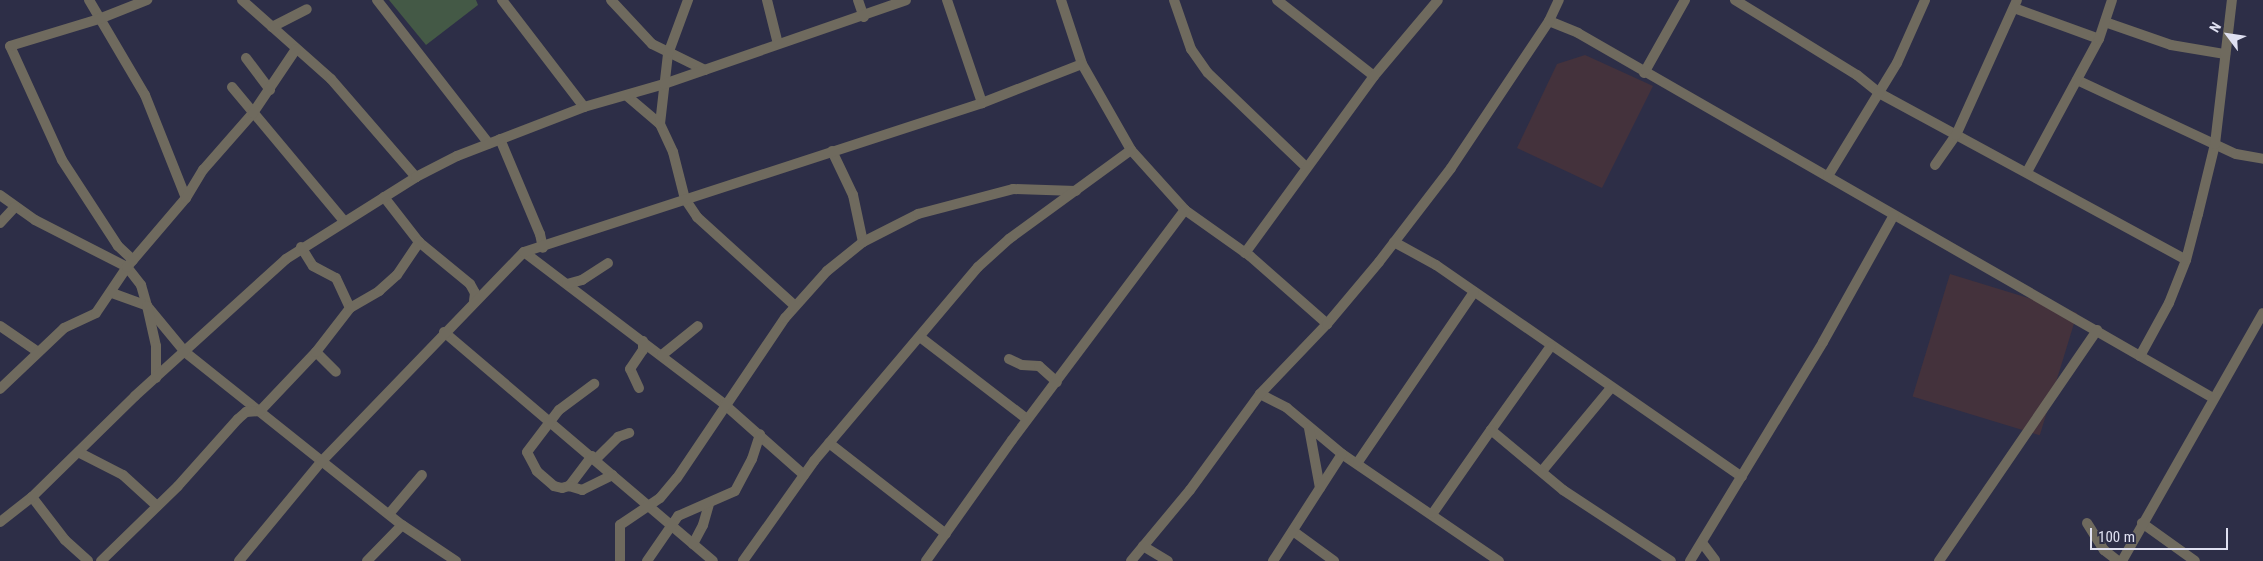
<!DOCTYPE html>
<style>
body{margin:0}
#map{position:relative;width:2263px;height:561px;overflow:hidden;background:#2d2e47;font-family:"Roboto Condensed",sans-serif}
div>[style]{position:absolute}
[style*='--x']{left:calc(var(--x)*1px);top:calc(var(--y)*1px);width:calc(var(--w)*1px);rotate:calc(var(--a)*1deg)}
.education>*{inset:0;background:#44323c;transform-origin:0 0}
.green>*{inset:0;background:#445946}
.minor>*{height:10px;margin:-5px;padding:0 5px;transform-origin:5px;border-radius:5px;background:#6f6a5e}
span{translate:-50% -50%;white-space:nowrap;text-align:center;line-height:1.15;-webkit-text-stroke:4.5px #2d2e47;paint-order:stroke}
.north{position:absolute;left:2203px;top:10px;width:50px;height:50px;-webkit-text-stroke:4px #2d2e47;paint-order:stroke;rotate:301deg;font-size:14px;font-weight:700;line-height:20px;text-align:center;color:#dfe0f1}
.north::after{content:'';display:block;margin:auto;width:18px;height:22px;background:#dfe0f1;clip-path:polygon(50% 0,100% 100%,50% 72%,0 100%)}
.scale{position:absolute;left:2090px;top:528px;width:138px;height:22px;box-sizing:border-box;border:2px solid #dfe0f1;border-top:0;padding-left:6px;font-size:15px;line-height:18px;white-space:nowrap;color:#dfe0f1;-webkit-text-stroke:4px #2d2e47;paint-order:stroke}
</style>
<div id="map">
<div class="education">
<i style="clip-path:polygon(1585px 55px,1653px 86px,1602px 188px,1517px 148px,1557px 64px)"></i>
<i style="left:1950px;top:274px;width:133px;height:128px;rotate:17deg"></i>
</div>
<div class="green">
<i style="clip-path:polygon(389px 0,476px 0,478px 5px,426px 45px)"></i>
</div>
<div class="minor">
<i style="--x:89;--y:0;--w:110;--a:59.5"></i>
<i style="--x:145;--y:95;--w:111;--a:68.3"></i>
<i style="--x:242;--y:0;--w:119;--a:41.6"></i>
<i style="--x:331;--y:79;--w:130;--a:49.1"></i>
<i style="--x:377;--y:0;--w:182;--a:52.1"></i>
<i style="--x:502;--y:0;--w:135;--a:52.5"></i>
<i style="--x:611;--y:0;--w:60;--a:47"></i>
<i style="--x:652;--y:44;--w:59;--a:26.1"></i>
<i style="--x:767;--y:0;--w:45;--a:76"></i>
<i style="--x:858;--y:0;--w:18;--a:71"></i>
<i style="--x:947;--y:0;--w:109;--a:71.2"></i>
<i style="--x:1061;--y:0;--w:67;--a:71.8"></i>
<i style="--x:1082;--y:64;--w:99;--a:60.3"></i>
<i style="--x:1131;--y:150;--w:81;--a:48"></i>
<i style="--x:1185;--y:210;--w:80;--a:35.3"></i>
<i style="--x:1250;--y:256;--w:103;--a:41.4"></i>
<i style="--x:1174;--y:0;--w:52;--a:70.9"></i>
<i style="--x:1191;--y:49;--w:29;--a:55"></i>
<i style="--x:1208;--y:73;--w:136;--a:43.8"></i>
<i style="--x:1277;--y:0;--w:123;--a:38.1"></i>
<i style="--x:1735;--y:0;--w:143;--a:31.6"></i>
<i style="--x:1857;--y:75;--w:28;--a:39"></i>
<i style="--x:1879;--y:93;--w:349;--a:28.5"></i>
<i style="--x:2014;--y:8;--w:90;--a:20"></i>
<i style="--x:1549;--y:21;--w:31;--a:22"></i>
<i style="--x:1578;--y:33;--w:732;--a:29.89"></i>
<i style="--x:2105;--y:22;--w:70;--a:19.2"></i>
<i style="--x:2171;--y:45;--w:55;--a:9.5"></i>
<i style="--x:272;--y:27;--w:39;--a:-27"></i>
<i style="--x:246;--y:58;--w:40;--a:53"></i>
<i style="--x:1644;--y:73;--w:84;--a:-60.7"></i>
<i style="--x:2077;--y:80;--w:175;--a:25"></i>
<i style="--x:2236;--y:154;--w:27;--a:10"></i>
<i style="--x:232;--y:87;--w:175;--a:50.1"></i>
<i style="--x:627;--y:96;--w:43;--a:40.3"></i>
<i style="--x:660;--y:124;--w:31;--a:65"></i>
<i style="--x:673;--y:152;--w:49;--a:75.7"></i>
<i style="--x:685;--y:199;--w:22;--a:56"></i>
<i style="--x:697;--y:217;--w:131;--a:42.2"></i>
<i style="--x:660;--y:124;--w:70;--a:-83.5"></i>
<i style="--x:668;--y:54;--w:58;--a:-69.7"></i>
<i style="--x:500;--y:139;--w:103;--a:67.2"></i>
<i style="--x:540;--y:234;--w:14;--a:78"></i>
<i style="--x:832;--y:151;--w:49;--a:64.5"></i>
<i style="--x:853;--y:195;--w:48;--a:78"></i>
<i style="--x:1935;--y:165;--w:37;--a:-55"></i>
<i style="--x:1956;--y:135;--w:148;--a:-65.7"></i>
<i style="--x:2027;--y:172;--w:151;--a:-61.6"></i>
<i style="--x:2099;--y:39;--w:41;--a:-71.6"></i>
<i style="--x:1828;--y:176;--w:132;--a:-58.6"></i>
<i style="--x:1897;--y:63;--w:69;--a:-66"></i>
<i style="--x:0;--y:195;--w:43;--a:35.5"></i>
<i style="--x:35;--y:220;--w:103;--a:27.1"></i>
<i style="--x:127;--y:267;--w:23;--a:52"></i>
<i style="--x:141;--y:285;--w:22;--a:74"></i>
<i style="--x:147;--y:306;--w:60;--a:50.4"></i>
<i style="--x:185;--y:352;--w:278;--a:38.6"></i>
<i style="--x:402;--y:525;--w:65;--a:33.7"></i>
<i style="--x:384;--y:197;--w:57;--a:52.1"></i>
<i style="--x:419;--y:242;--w:66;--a:39.5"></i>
<i style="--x:470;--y:284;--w:10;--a:61"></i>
<i style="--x:475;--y:293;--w:8;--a:97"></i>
<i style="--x:0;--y:223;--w:22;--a:-47"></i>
<i style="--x:1394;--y:242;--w:48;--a:28.7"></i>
<i style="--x:1436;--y:265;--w:372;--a:34.7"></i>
<i style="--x:301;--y:247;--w:22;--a:58"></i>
<i style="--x:313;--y:266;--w:26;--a:28"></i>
<i style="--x:336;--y:278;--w:33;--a:65"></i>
<i style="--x:524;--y:252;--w:251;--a:37.2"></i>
<i style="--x:724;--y:404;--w:107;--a:41.6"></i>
<i style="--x:1245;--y:253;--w:219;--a:-53.9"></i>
<i style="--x:1374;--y:76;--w:99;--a:-49.9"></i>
<i style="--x:133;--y:260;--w:21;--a:-137"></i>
<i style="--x:118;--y:246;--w:103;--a:-123.1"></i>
<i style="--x:62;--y:160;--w:125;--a:-114.5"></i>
<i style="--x:10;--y:46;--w:93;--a:-16.9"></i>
<i style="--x:99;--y:19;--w:52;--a:-21.6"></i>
<i style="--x:567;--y:284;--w:16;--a:-15"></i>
<i style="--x:582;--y:280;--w:31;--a:-33"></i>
<i style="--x:112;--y:293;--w:37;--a:20"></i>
<i style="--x:147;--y:306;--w:41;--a:77.3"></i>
<i style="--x:156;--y:346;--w:32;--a:90"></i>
<i style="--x:0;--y:326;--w:46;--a:34.4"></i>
<i style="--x:444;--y:332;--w:353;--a:40.4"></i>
<i style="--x:920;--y:337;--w:135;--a:37.5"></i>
<i style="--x:316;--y:352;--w:28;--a:45"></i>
<i style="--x:662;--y:355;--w:46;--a:-38.9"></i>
<i style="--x:2140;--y:356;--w:60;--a:-61.3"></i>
<i style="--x:2169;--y:303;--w:46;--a:-68.4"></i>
<i style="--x:2186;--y:260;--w:48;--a:-75.4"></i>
<i style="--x:2198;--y:214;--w:72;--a:-76.3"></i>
<i style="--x:2215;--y:144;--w:145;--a:-83.3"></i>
<i style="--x:1009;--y:359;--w:14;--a:25"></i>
<i style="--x:1022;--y:365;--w:17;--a:3"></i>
<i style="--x:1039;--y:366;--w:24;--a:42"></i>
<i style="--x:639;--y:388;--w:21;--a:-115"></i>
<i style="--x:630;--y:369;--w:23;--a:-56"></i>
<i style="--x:643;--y:350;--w:9;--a:-90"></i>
<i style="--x:0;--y:389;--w:88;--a:-43.6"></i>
<i style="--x:64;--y:328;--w:35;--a:-25"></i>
<i style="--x:96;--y:313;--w:55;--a:-56"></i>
<i style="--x:127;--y:267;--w:91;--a:-49.5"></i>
<i style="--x:186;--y:198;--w:33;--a:-59"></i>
<i style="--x:203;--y:170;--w:76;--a:-48.7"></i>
<i style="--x:253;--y:113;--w:77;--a:-56.1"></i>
<i style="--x:1260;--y:394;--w:30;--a:27"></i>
<i style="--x:1287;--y:408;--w:72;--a:39.9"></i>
<i style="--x:1342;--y:454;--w:190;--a:34.3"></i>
<i style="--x:1309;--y:428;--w:61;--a:79.6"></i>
<i style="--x:1491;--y:430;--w:103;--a:-54.5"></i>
<i style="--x:829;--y:443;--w:148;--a:37.9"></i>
<i style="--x:80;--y:453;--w:48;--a:27.1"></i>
<i style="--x:123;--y:475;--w:46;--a:42.4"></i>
<i style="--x:592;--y:456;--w:38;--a:127"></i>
<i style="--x:569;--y:486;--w:7;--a:164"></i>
<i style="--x:562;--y:488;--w:8;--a:-166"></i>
<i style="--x:554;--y:486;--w:23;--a:-139"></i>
<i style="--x:537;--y:471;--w:21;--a:-118"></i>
<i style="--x:527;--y:452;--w:53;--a:-52.7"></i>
<i style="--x:559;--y:410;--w:44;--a:-36.6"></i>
<i style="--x:595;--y:460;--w:33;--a:-45"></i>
<i style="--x:618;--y:437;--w:12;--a:-20"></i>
<i style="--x:1358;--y:462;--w:206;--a:-55.7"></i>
<i style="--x:1542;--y:471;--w:108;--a:-50.3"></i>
<i style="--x:569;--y:486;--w:14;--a:17"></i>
<i style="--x:582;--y:490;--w:34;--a:-26"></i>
<i style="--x:32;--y:497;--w:54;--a:52.5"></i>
<i style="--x:65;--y:540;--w:31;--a:42"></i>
<i style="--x:1433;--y:513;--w:101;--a:-55.1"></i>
<i style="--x:1491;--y:430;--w:94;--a:39.8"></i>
<i style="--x:1563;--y:490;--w:129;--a:33.3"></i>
<i style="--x:389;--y:514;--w:51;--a:-49.8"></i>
<i style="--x:0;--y:522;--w:41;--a:-38"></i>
<i style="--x:32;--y:497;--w:144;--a:-44.4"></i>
<i style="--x:135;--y:396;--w:204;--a:-42.2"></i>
<i style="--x:286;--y:259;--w:154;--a:-32.2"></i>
<i style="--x:416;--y:177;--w:46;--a:-27.1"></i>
<i style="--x:457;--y:156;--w:136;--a:-21.1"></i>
<i style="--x:584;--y:107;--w:83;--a:-16"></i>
<i style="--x:664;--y:84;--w:256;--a:-19.1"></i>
<i style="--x:2087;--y:523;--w:32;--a:58"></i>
<i style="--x:2104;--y:550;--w:18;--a:38"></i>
<i style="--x:2142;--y:523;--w:65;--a:35.6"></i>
<i style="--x:1293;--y:531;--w:51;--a:36.2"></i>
<i style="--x:693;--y:544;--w:21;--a:-62"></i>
<i style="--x:703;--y:525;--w:22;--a:-74"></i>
<i style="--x:1703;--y:544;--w:20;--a:53"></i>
<i style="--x:1143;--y:546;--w:29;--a:31"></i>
<i style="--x:101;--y:561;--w:107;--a:-44.2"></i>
<i style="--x:178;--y:486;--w:90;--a:-48.2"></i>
<i style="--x:238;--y:419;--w:11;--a:-41"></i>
<i style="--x:246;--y:412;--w:14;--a:-4"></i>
<i style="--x:260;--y:411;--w:81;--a:-46.5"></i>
<i style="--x:316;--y:352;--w:56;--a:-52.3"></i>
<i style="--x:350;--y:308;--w:34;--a:-30"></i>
<i style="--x:379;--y:291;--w:24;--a:-42"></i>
<i style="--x:397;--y:275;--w:40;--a:-56"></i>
<i style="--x:239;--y:561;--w:129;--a:-50.4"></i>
<i style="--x:321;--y:462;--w:292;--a:-46"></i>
<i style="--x:524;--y:252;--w:482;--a:-18"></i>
<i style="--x:982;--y:103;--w:107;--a:-21.3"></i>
<i style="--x:367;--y:561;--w:50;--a:-45.8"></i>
<i style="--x:620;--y:561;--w:36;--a:-90"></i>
<i style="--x:620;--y:525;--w:48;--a:-34"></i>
<i style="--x:660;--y:498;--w:26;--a:-50"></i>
<i style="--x:677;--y:478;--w:193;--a:-56"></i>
<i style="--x:785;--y:318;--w:63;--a:-48.2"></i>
<i style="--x:827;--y:271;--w:46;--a:-38.9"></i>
<i style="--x:863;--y:242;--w:62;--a:-27"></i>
<i style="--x:918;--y:214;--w:98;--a:-14.7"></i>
<i style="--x:1013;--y:189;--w:63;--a:1.8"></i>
<i style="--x:647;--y:561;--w:55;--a:-55.4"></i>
<i style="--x:678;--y:516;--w:62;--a:-23.7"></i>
<i style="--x:735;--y:491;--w:36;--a:-62"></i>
<i style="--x:752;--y:459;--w:26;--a:-72"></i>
<i style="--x:743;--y:561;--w:123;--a:-54.6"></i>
<i style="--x:814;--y:461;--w:254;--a:-49.8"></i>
<i style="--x:978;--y:267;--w:42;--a:-42.1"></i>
<i style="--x:1009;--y:239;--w:151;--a:-36.1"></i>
<i style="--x:926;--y:561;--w:148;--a:-54.6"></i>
<i style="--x:1012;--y:440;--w:288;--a:-53.1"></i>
<i style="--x:1131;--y:561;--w:92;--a:-50.3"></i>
<i style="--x:1190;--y:490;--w:119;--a:-53.9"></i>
<i style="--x:1260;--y:394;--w:97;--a:-46.3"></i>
<i style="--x:1327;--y:324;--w:81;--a:-50"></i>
<i style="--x:1379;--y:262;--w:118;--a:-52.5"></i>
<i style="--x:1451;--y:168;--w:177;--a:-56.3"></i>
<i style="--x:1549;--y:21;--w:23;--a:-65"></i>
<i style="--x:1273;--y:561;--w:127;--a:-57.2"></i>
<i style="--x:1690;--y:561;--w:256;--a:-58.7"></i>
<i style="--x:1823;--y:342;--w:145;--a:-60.8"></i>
<i style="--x:1939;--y:561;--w:280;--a:-55.6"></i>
<i style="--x:2122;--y:561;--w:285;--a:-60.4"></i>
</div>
<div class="north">N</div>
<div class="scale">100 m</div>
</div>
